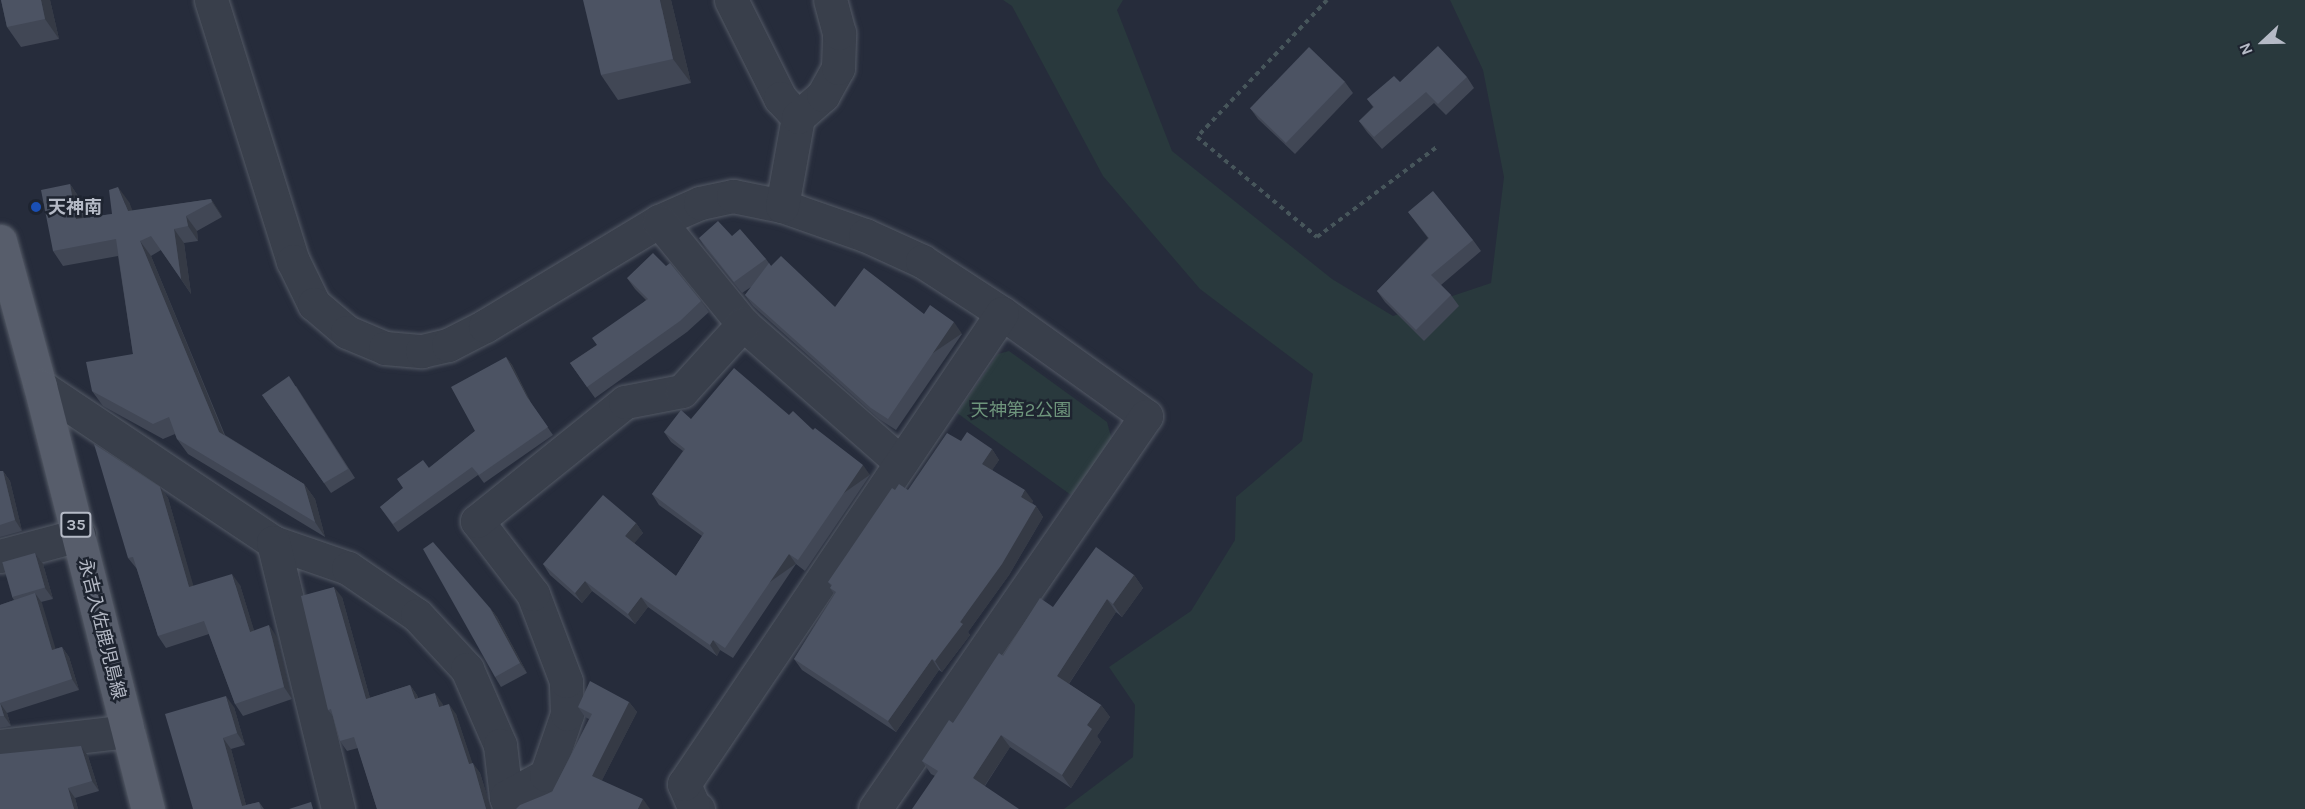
<!DOCTYPE html>
<meta charset="utf-8">
<style>
body{margin:0}
#map{position:relative;width:2305px;height:809px;overflow:hidden;background:#262c3b;font-family:Karla,"Noto Sans JP",sans-serif}
div>[style]{position:absolute}
[style*='--x']{left:calc(var(--x)*1px);top:calc(var(--y)*1px);width:calc(var(--w)*1px);rotate:calc(var(--a)*1deg)}
.green>*{inset:0;background:#29393d}
.path>*{height:4px;margin-top:-2px;transform-origin:0;background:repeating-linear-gradient(90deg,#47565b 0 4.5px,transparent 0 9px)}
.roads{filter:drop-shadow(0 0 2px #545a66) drop-shadow(0 0 2px #545a66)}
.minor>*{height:33px;margin:-16.5px;padding:0 16.5px;transform-origin:16.5px;border-radius:16.5px;background:#393f4b}
.primary>*{height:33px;margin:-16.5px;padding:0 16.5px;transform-origin:16.5px;border-radius:16.5px;background:#575d6b}
.wall>*{inset:0;background:#414755}
.shaded-wall>*{inset:0;background:#353a45;transform-origin:0 0}
.building>*{inset:0;background:#4c5363;transform-origin:0 0}
.dots>*{width:16px;height:16px;translate:-50% -50%;box-sizing:border-box;border:3px solid #1e2430;border-radius:50%}
span{translate:-50% -50%;white-space:nowrap;text-align:center;line-height:1.15;-webkit-text-stroke:5px #1e2430;paint-order:stroke}
.shield-label span{padding:2px 4px;background:#1e2430;border:2px solid;border-radius:4px;-webkit-text-stroke-width:0}
.shield-label{font-size:16px;color:#b5bac6;font-weight:700}
.poi-label{font-size:18px;color:#b5bac6;font-weight:700}
.left{translate:0 -50%;text-align:left}
.park-label{font-size:18px;color:#6e957c}
.street-label{font-size:18px;color:#b5bac6}
.north{position:absolute;left:2233px;top:12px;width:60px;height:60px;-webkit-text-stroke:4px #1e2430;paint-order:stroke;rotate:248deg;font-size:16px;font-weight:700;line-height:24px;text-align:center;color:#b5bac6}
.north::after{content:'';display:block;margin:auto;width:21px;height:27px;background:#b5bac6;clip-path:polygon(50% 0,100% 100%,50% 72%,0 100%)}
</style>
<div id="map">
<div class="green">
<i style="clip-path:polygon(1003px 0,1123px 0,1117px 10px,1172px 151px,1332px 279px,1393px 316px,1491px 283px,1504px 177px,1483px 70px,1450px 0,2305px 0,2305px 809px,1064px 809px,1133px 757px,1135px 705px,1109px 667px,1191px 611px,1235px 540px,1236px 497px,1302px 441px,1313px 374px,1200px 289px,1103px 176px,1012px 6px)"></i>
<i style="clip-path:polygon(1009px 351px,1107px 422px,1112px 440px,1071px 495px,957px 413px,998px 354px)"></i>
</div>
<div class="path">
<i style="--x:1327;--y:0;--w:189;--a:133.5"></i>
<i style="--x:1197;--y:137;--w:156;--a:39.8"></i>
<i style="--x:1317;--y:237;--w:150;--a:-36.9"></i>
</div>
<div class="roads">
<div class="minor">
<i style="--x:211;--y:0;--w:274;--a:72.6"></i>
<i style="--x:293;--y:261;--w:48;--a:64"></i>
<i style="--x:314;--y:304;--w:43;--a:40.3"></i>
<i style="--x:347;--y:332;--w:41;--a:22.8"></i>
<i style="--x:385;--y:348;--w:37;--a:5"></i>
<i style="--x:422;--y:351;--w:27;--a:-13"></i>
<i style="--x:448;--y:345;--w:42;--a:-27.2"></i>
<i style="--x:485;--y:326;--w:203;--a:-31.1"></i>
<i style="--x:659;--y:221;--w:45;--a:-23.7"></i>
<i style="--x:700;--y:203;--w:34;--a:-12"></i>
<i style="--x:733;--y:196;--w:50;--a:11.5"></i>
<i style="--x:782;--y:206;--w:88;--a:19.3"></i>
<i style="--x:865;--y:235;--w:63;--a:24.5"></i>
<i style="--x:922;--y:261;--w:95;--a:33"></i>
<i style="--x:1002;--y:313;--w:177;--a:35.6"></i>
<i style="--x:1146;--y:416;--w:477;--a:124.6"></i>
<i style="--x:731;--y:0;--w:110;--a:63.4"></i>
<i style="--x:780;--y:98;--w:26;--a:47"></i>
<i style="--x:782;--y:206;--w:90;--a:-79.8"></i>
<i style="--x:798;--y:117;--w:33;--a:-41"></i>
<i style="--x:823;--y:95;--w:31;--a:-61"></i>
<i style="--x:838;--y:68;--w:35;--a:-88"></i>
<i style="--x:839;--y:33;--w:34;--a:-105"></i>
<i style="--x:659;--y:221;--w:133;--a:50.8"></i>
<i style="--x:743;--y:324;--w:210;--a:41.3"></i>
<i style="--x:40;--y:386;--w:280;--a:33.8"></i>
<i style="--x:273;--y:542;--w:79;--a:19.1"></i>
<i style="--x:348;--y:568;--w:83;--a:34.3"></i>
<i style="--x:417;--y:615;--w:74;--a:47.2"></i>
<i style="--x:467;--y:669;--w:83;--a:66.5"></i>
<i style="--x:500;--y:745;--w:52;--a:83.4"></i>
<i style="--x:506;--y:797;--w:13;--a:72"></i>
<i style="--x:273;--y:542;--w:275;--a:76.3"></i>
<i style="--x:0;--y:556;--w:82;--a:-14.9"></i>
<i style="--x:0;--y:746;--w:129;--a:-6.7"></i>
<i style="--x:506;--y:797;--w:46;--a:-28.8"></i>
<i style="--x:546;--y:775;--w:65;--a:-71"></i>
<i style="--x:567;--y:714;--w:33;--a:-92"></i>
<i style="--x:566;--y:681;--w:93;--a:-110.8"></i>
<i style="--x:533;--y:594;--w:92;--a:-127.5"></i>
<i style="--x:477;--y:521;--w:190;--a:-38.8"></i>
<i style="--x:625;--y:402;--w:58;--a:-10.9"></i>
<i style="--x:682;--y:391;--w:91;--a:-47.7"></i>
<i style="--x:698;--y:809;--w:6;--a:-141"></i>
<i style="--x:693;--y:805;--w:23;--a:-113"></i>
<i style="--x:684;--y:784;--w:568;--a:-55.97"></i>
</div>
<div class="primary">
<i style="--x:0;--y:241;--w:150;--a:74.6"></i>
<i style="--x:40;--y:386;--w:437;--a:75.7"></i>
</div>
</div>
<div class="wall">
<i style="clip-path:polygon(1px 0,50px 0,59px 39px,21px 47px,7px 27px)"></i>
<i style="clip-path:polygon(671px 0,691px 83px,618px 100px,601px 75px)"></i>
<i style="clip-path:polygon(1467px 77px,1474px 88px,1446px 115px,1434px 103px,1382px 149px,1367px 132px,1359px 121px,1373px 107px,1367px 99px,1400px 82px)"></i>
<i style="clip-path:polygon(1345px 82px,1353px 93px,1295px 154px,1258px 119px,1250px 108px)"></i>
<i style="clip-path:polygon(70px 184px,80px 199px,84px 218px,112px 214px,129px 202px,132px 211px,211px 199px,222px 217px,197px 231px,198px 241px,184px 243px,191px 294px,161px 250px,151px 256px,225px 435px,304px 484px,315px 499px,325px 537px,188px 454px,177px 439px,175px 434px,163px 439px,103px 406px,92px 391px,133px 354px,118px 256px,63px 266px,53px 251px)"></i>
<i style="clip-path:polygon(1408px 212px,1473px 240px,1481px 251px,1441px 285px,1451px 295px,1459px 306px,1424px 341px,1385px 302px,1377px 291px,1428px 238px)"></i>
<i style="clip-path:polygon(732px 236px,766px 259px,771px 266px,835px 307px,924px 314px,962px 334px,896px 430px,879px 419px,753px 306px,745px 295px,751px 287px,742px 293px,706px 249px,699px 238px)"></i>
<i style="clip-path:polygon(627px 278px,701px 301px,709px 312px,687px 332px,595px 398px,570px 363px,597px 345px,646px 300px,635px 289px)"></i>
<i style="clip-path:polygon(506px 357px,512px 365px,532px 405px,553px 435px,484px 483px,478px 475px,398px 532px,380px 507px,475px 431px)"></i>
<i style="clip-path:polygon(296px 386px,355px 478px,331px 493px,262px 395px)"></i>
<i style="clip-path:polygon(789px 415px,813px 430px,870px 475px,805px 571px,796px 564px,733px 658px,720px 650px,717px 656px,648px 607px,635px 624px,592px 591px,582px 603px,550px 575px,543px 564px,636px 523px,643px 533px,634px 543px,676px 576px,702px 536px,659px 505px,652px 494px,683px 451px,671px 442px,664px 432px,691px 419px)"></i>
<i style="clip-path:polygon(961px 441px,992px 449px,999px 460px,992px 470px,1033px 501px,1032px 503px,1036px 506px,1043px 517px,1009px 575px,968px 632px,970px 635px,942px 672px,939px 670px,896px 732px,802px 670px,794px 659px,834px 594px,830px 588px,831px 586px,828px 582px,895px 490px,908px 490px)"></i>
<i style="clip-path:polygon(0 471px,3px 471px,10px 481px,22px 531px,0 537px)"></i>
<i style="clip-path:polygon(160px 487px,168px 498px,193px 586px,240px 585px,254px 631px,277px 637px,292px 699px,243px 716px,235px 704px,209px 634px,166px 648px,158px 636px,137px 569px,128px 558px)"></i>
<i style="clip-path:polygon(35px 553px,43px 564px,53px 599px,41px 602px,55px 649px,62px 647px,69px 657px,79px 690px,7px 713px,11px 726px,0 728px,0 605px,14px 600px,12px 597px)"></i>
<i style="clip-path:polygon(1134px 575px,1143px 588px,1122px 617px,1116px 612px,1069px 684px,1101px 705px,1110px 717px,1097px 736px,1101px 742px,1071px 788px,1010px 747px,985px 786px,935px 776px,931px 774px,922px 761px,953px 723px,1003px 656px,1053px 607px)"></i>
<i style="clip-path:polygon(342px 597px,370px 698px,410px 685px,417px 695px,418px 698px,442px 703px,443px 706px,456px 714px,472px 763px,480px 773px,491px 809px,377px 809px,358px 748px,347px 751px,340px 741px,333px 716px,328px 710px)"></i>
<i style="clip-path:polygon(490px 608px,497px 617px,527px 673px,501px 687px,495px 677px)"></i>
<i style="clip-path:polygon(629px 702px,637px 712px,602px 780px,552px 792px,589px 719px,585px 717px,578px 707px)"></i>
<i style="clip-path:polygon(234px 707px,245px 745px,231px 749px,246px 805px,259px 802px,264px 809px,193px 809px)"></i>
<i style="clip-path:polygon(81px 746px,88px 756px,99px 791px,75px 798px,78px 809px,0 809px)"></i>
</div>
<div class="shaded-wall">
<i style="clip-path:polygon(41px 0,50px 0,59px 39px,45px 19px)"></i>
<i style="clip-path:polygon(660px 0,671px 0,691px 83px,673px 59px)"></i>
<i style="clip-path:polygon(70px 184px,80px 199px,86px 234px,76px 219px)"></i>
<i style="clip-path:polygon(118px 187px,129px 202px,139px 226px,128px 211px)"></i>
<i style="clip-path:polygon(211px 199px,221px 214px,222px 217px,212px 202px)"></i>
<i style="clip-path:polygon(186px 216px,197px 231px,198px 241px,188px 226px)"></i>
<i style="clip-path:polygon(174px 229px,184px 243px,191px 294px,181px 279px)"></i>
<i style="clip-path:polygon(140px 241px,151px 256px,229px 447px,219px 432px)"></i>
<i style="left:954px;top:322px;width:14px;height:117px;rotate:56deg"></i>
<i style="clip-path:polygon(506px 357px,512px 365px,532px 405px,553px 435px,527px 397px)"></i>
<i style="clip-path:polygon(992px 449px,999px 460px,989px 475px,982px 464px)"></i>
<i style="left:863px;top:465px;width:12px;height:115px;rotate:55deg"></i>
<i style="clip-path:polygon(3px 471px,10px 481px,22px 531px,15px 520px)"></i>
<i style="clip-path:polygon(304px 484px,315px 499px,325px 537px,315px 522px)"></i>
<i style="clip-path:polygon(160px 487px,168px 498px,197px 598px,189px 587px)"></i>
<i style="clip-path:polygon(1025px 490px,1033px 501px,1029px 508px,1021px 497px)"></i>
<i style="clip-path:polygon(1036px 506px,1043px 517px,1009px 575px,968px 632px,970px 635px,942px 672px,935px 661px)"></i>
<i style="clip-path:polygon(636px 523px,643px 533px,632px 546px,625px 536px)"></i>
<i style="clip-path:polygon(35px 553px,43px 564px,53px 599px,45px 588px)"></i>
<i style="left:789px;top:554px;width:12px;height:114px;rotate:55deg"></i>
<i style="clip-path:polygon(232px 574px,240px 585px,258px 643px,250px 632px)"></i>
<i style="clip-path:polygon(1134px 575px,1143px 588px,1122px 617px,1113px 604px)"></i>
<i style="clip-path:polygon(585px 581px,592px 591px,582px 603px,575px 593px)"></i>
<i style="clip-path:polygon(334px 587px,342px 597px,373px 709px,366px 699px)"></i>
<i style="clip-path:polygon(35px 593px,42px 603px,59px 660px,52px 650px)"></i>
<i style="clip-path:polygon(641px 597px,648px 607px,635px 624px,628px 614px)"></i>
<i style="clip-path:polygon(1107px 599px,1116px 612px,1066px 688px,1057px 676px)"></i>
<i style="clip-path:polygon(490px 608px,497px 617px,527px 673px,520px 663px)"></i>
<i style="clip-path:polygon(269px 625px,277px 637px,292px 699px,284px 687px)"></i>
<i style="clip-path:polygon(713px 640px,720px 650px,717px 656px,710px 645px)"></i>
<i style="clip-path:polygon(62px 647px,69px 657px,79px 690px,72px 679px)"></i>
<i style="clip-path:polygon(932px 659px,939px 670px,896px 732px,888px 721px)"></i>
<i style="clip-path:polygon(410px 685px,417px 695px,422px 709px,415px 699px)"></i>
<i style="clip-path:polygon(435px 693px,442px 703px,446px 717px,439px 707px)"></i>
<i style="clip-path:polygon(226px 696px,234px 707px,245px 745px,237px 733px)"></i>
<i style="clip-path:polygon(629px 702px,637px 712px,599px 786px,592px 776px)"></i>
<i style="clip-path:polygon(0 703px,7px 713px,11px 726px,4px 716px)"></i>
<i style="clip-path:polygon(449px 704px,456px 714px,476px 774px,469px 764px)"></i>
<i style="clip-path:polygon(1101px 705px,1110px 717px,1097px 736px,1101px 742px,1071px 788px,1062px 775px,1087px 725px)"></i>
<i style="clip-path:polygon(1001px 735px,1010px 747px,981px 791px,973px 778px)"></i>
<i style="clip-path:polygon(223px 738px,231px 749px,247px 809px,242px 806px)"></i>
<i style="clip-path:polygon(81px 746px,88px 756px,99px 791px,92px 781px)"></i>
<i style="clip-path:polygon(473px 763px,480px 773px,491px 809px,486px 809px)"></i>
<i style="clip-path:polygon(68px 788px,75px 798px,78px 809px,74px 809px)"></i>
<i style="clip-path:polygon(643px 799px,650px 809px,638px 809px)"></i>
</div>
<div class="building">
<i style="clip-path:polygon(1px 0,41px 0,45px 19px,7px 27px)"></i>
<i style="clip-path:polygon(583px 0,660px 0,673px 59px,601px 75px)"></i>
<i style="clip-path:polygon(1438px 46px,1467px 77px,1438px 104px,1426px 92px,1374px 137px,1359px 121px,1374px 107px,1367px 99px,1394px 76px,1400px 82px)"></i>
<i style="left:1309px;top:47px;width:50px;height:85px;rotate:44deg"></i>
<i style="clip-path:polygon(70px 184px,76px 219px,112px 214px,109px 190px,118px 187px,128px 211px,211px 199px,212px 202px,186px 216px,188px 226px,174px 229px,181px 279px,151px 236px,140px 241px,219px 432px,304px 484px,315px 522px,177px 439px,169px 417px,153px 424px,92px 391px,86px 362px,133px 354px,116px 239px,53px 251px,41px 190px)"></i>
<i style="clip-path:polygon(1433px 191px,1473px 240px,1431px 275px,1451px 295px,1416px 330px,1377px 291px,1429px 238px,1408px 212px)"></i>
<i style="clip-path:polygon(718px 221px,732px 236px,740px 229px,766px 259px,734px 282px,699px 238px)"></i>
<i style="clip-path:polygon(653px 253px,666px 266px,670px 263px,701px 301px,680px 321px,587px 387px,570px 363px,597px 345px,592px 338px,648px 299px,627px 278px)"></i>
<i style="clip-path:polygon(781px 256px,835px 307px,864px 268px,924px 314px,930px 305px,954px 322px,888px 419px,871px 408px,745px 295px,769px 263px,771px 266px)"></i>
<i style="clip-path:polygon(506px 357px,527px 397px,548px 427px,479px 475px,472px 467px,393px 524px,380px 507px,403px 488px,397px 479px,423px 460px,429px 468px,475px 431px,451px 387px)"></i>
<i style="clip-path:polygon(734px 368px,789px 415px,793px 411px,813px 430px,815px 428px,863px 465px,798px 560px,789px 554px,725px 648px,713px 640px,710px 645px,641px 597px,628px 614px,585px 581px,575px 593px,543px 564px,603px 495px,636px 523px,625px 536px,676px 576px,704px 533px,652px 494px,685px 449px,664px 432px,681px 410px,691px 419px)"></i>
<i style="clip-path:polygon(289px 376px,348px 469px,324px 483px,262px 395px)"></i>
<i style="clip-path:polygon(967px 432px,992px 449px,982px 464px,1025px 490px,1021px 497px,1036px 506px,1002px 564px,960px 622px,963px 624px,935px 661px,932px 659px,888px 721px,794px 659px,836px 592px,830px 588px,832px 585px,828px 582px,892px 488px,895px 490px,899px 484px,908px 490px,947px 433px,961px 441px)"></i>
<i style="clip-path:polygon(94px 444px,160px 487px,189px 587px,232px 574px,250px 632px,269px 625px,284px 687px,235px 704px,204px 621px,158px 636px,133px 557px,128px 558px)"></i>
<i style="clip-path:polygon(0 471px,3px 471px,15px 520px,0 525px)"></i>
<i style="clip-path:polygon(433px 542px,490px 608px,520px 663px,495px 677px,423px 549px)"></i>
<i style="clip-path:polygon(1096px 547px,1134px 575px,1113px 604px,1107px 599px,1057px 676px,1101px 705px,1087px 725px,1092px 729px,1062px 775px,1001px 735px,973px 778px,1019px 809px,912px 809px,938px 771px,922px 761px,949px 720px,953px 723px,999px 653px,1003px 656px,1040px 598px,1053px 607px)"></i>
<i style="left:35px;top:553px;width:36px;height:34px;rotate:74deg"></i>
<i style="clip-path:polygon(334px 587px,366px 699px,410px 685px,415px 699px,435px 693px,439px 707px,449px 704px,469px 764px,473px 763px,486px 809px,377px 809px,354px 737px,340px 741px,331px 709px,328px 710px,301px 596px)"></i>
<i style="clip-path:polygon(35px 593px,52px 650px,62px 647px,72px 679px,0 703px,0 605px)"></i>
<i style="clip-path:polygon(590px 681px,629px 702px,592px 776px,643px 799px,638px 809px,516px 809px,520px 805px,552px 792px,592px 714px,578px 707px)"></i>
<i style="clip-path:polygon(226px 696px,237px 733px,223px 738px,242px 806px,259px 802px,261px 809px,193px 809px,165px 714px)"></i>
<i style="clip-path:polygon(0 703px,4px 716px,0 716px)"></i>
<i style="clip-path:polygon(81px 746px,92px 781px,68px 788px,74px 809px,0 809px,0 754px)"></i>
<i style="clip-path:polygon(311px 802px,313px 809px,289px 809px)"></i>
</div>
<div class="dots">
<i style="left:36px;top:207px;background:#1a4fb4"></i>
</div>
<div class="shield-label">
<span style="left:76px;top:525px">35</span>
</div>
<div class="poi-label">
<span class="left" style="left:48px;top:207px">天神南</span>
</div>
<div class="park-label">
<span style="left:1021px;top:410px">天神第2公園</span>
</div>
<div class="street-label">
<span style="left:102px;top:629px;rotate:76deg">永吉入佐鹿児島線</span>
</div>
<div class="north">N</div>
</div>
